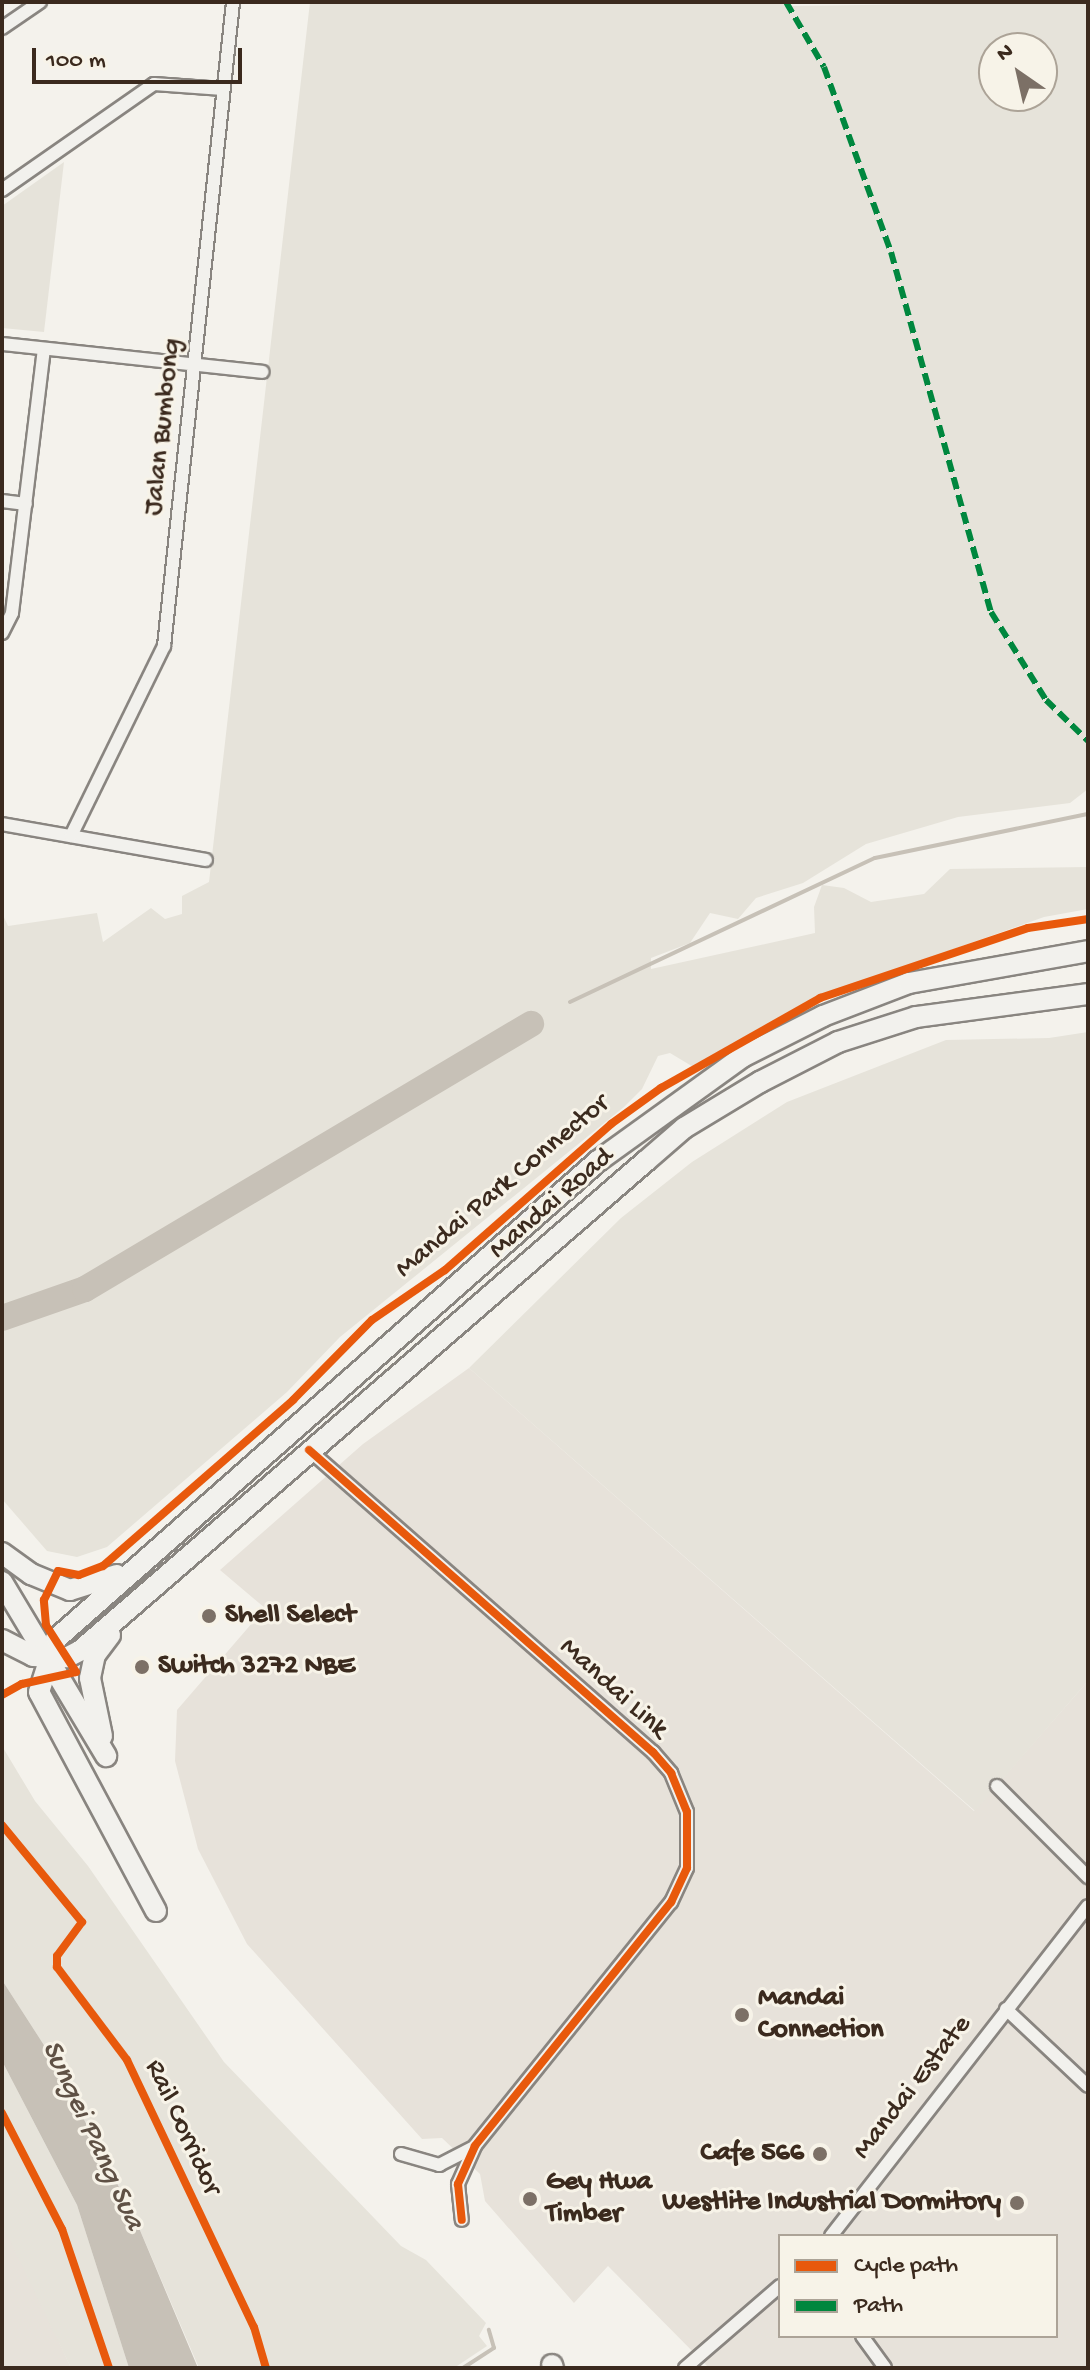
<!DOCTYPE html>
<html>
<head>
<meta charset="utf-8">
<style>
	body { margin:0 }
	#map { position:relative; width:1090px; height:2370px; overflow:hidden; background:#f4f2ec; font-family:"Gochi Hand",sans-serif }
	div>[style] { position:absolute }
	.built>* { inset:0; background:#e7e2da }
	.green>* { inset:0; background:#e6e3da }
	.water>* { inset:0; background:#c7c1b7 }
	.stream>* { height:4px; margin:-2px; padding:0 2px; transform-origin:2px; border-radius:2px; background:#c7c1b7 }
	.river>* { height:26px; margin:-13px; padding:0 13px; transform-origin:13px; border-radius:13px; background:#c7c1b7 }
	.roads { filter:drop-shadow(2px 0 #898580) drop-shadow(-2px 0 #898580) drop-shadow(0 2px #898580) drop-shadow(0 -2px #898580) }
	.street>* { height:12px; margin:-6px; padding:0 6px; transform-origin:6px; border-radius:6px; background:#f2f1ed }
	.primary>* { height:20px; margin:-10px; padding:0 10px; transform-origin:10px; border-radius:10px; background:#f2f1ed }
	.quiet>* { height:6px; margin-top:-3px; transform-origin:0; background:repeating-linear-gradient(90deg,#00873e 0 12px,transparent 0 18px) }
	.cycleway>* { height:8px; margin:-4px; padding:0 4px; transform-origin:4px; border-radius:4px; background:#e8590c }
	.dots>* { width:22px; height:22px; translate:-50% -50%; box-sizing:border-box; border:4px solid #f7f3e8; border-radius:50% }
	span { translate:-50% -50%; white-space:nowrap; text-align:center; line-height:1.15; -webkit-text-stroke:6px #f7f3e8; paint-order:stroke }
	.street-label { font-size:28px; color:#3b2a1e }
	.poi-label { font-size:28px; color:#3b2a1e; font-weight:700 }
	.left { translate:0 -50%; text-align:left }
	.right { translate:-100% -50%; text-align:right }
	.water-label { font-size:30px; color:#5f5145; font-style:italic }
	.frame { position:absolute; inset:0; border:4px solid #3b2a1e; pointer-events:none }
	.legend { position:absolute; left:778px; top:2234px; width:280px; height:104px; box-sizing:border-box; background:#f7f3e8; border:2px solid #aca397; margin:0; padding:10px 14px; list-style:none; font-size:24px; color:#3b2a1e }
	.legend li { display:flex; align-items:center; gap:16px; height:40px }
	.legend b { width:40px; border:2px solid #aca397 }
	.north { position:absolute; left:978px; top:32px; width:80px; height:80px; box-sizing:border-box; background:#f7f3e8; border:2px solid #aca397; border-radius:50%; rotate:326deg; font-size:22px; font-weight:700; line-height:32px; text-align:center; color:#3b2a1e }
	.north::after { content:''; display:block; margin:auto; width:28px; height:36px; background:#7c7066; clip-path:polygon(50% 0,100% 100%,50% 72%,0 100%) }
	.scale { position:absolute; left:32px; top:48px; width:210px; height:36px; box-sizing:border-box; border:4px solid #3b2a1e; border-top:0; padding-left:10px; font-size:24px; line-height:28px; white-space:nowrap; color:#3b2a1e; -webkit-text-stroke:6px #f7f3e8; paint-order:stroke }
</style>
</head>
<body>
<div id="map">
	<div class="built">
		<div style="clip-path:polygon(evenodd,469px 1368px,974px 1811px,1088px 1681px,1088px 2368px,709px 2368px,608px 2266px,574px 2303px,485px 2201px,480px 2174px,442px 2138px,422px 2139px,247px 1944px,198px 1849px,175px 1761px,177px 1710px,265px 1608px,220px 1570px,363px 1444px,469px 1368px,780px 2236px,1056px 2236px,1056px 2336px,780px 2336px,780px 2236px)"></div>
		<div style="clip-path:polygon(2px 2224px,18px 2251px,71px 2368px,2px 2368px)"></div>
	</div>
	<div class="green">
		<div style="clip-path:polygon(evenodd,310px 2px,780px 2px,785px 6px,1088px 2px,1088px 789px,1070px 803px,958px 817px,866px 844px,803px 883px,756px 898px,738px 919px,710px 913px,690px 943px,651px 958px,651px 969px,815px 933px,814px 907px,822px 885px,844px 888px,871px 902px,924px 894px,950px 869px,1088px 867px,1088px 909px,1044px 917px,874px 977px,761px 1027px,695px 1068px,670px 1053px,658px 1056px,642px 1089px,624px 1107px,340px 1337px,287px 1392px,107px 1547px,77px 1557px,47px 1551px,2px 1499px,2px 913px,8px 926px,97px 913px,103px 942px,151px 908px,165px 919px,182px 914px,182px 896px,209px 882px,310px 2px,994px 48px,1042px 48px,1042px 96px,994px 96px,994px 48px)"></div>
		<div style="clip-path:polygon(64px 162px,44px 332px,2px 328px,2px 206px)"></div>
		<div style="clip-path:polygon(1088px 1032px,1088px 1681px,975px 1811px,469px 1368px,621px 1218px,692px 1162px,787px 1102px,946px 1040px,1049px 1038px)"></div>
		<div style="clip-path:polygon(2px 1746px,35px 1801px,88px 1866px,224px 2062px,401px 2246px,426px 2260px,486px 2323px,479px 2336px,487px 2346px,454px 2368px,199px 2368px,134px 2216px,51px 2056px,2px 1980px)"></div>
		<div style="clip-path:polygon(2px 2061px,77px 2205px,129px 2368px,71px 2368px,2px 2224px)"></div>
	</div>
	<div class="water">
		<div style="clip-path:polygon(2px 1980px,51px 2056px,134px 2216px,198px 2368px,129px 2368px,77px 2205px,2px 2061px)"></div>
	</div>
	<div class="stream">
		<div style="left:570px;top:1002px;width:337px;rotate:-25.3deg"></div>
		<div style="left:875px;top:858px;width:217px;rotate:-11.7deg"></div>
		<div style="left:463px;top:2368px;width:37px;rotate:-33deg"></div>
		<div style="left:494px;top:2348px;width:19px;rotate:-106deg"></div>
	</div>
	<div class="river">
		<div style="left:2px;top:1318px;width:88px;rotate:-19.3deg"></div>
		<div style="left:85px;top:1289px;width:519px;rotate:-30.72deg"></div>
	</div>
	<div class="roads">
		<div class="street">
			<div style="left:2px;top:28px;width:46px;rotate:-34.4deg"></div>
			<div style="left:2px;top:190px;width:185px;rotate:-34.9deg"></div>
			<div style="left:154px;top:84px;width:69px;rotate:4.1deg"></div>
			<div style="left:2px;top:344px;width:262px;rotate:6.1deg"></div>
			<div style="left:2px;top:501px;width:24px;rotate:7deg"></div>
			<div style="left:2px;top:633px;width:22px;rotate:-63deg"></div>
			<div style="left:12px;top:613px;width:266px;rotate:-83.1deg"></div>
			<div style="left:2px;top:824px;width:207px;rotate:10deg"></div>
			<div style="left:71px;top:836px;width:212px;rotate:-63.9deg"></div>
			<div style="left:164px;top:646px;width:648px;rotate:-83.88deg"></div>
			<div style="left:309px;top:1450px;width:458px;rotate:41.3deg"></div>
			<div style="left:653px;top:1752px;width:28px;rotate:49deg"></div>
			<div style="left:671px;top:1773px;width:42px;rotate:67.7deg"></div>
			<div style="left:687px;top:1812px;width:56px;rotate:90deg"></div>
			<div style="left:687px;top:1868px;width:38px;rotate:115deg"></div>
			<div style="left:671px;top:1902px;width:313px;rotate:128.8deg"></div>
			<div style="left:475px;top:2146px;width:42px;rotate:114.1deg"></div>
			<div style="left:458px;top:2184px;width:36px;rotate:84deg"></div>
			<div style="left:997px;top:1786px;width:129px;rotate:45deg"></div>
			<div style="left:1006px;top:2009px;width:112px;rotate:43.2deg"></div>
			<div style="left:401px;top:2154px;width:40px;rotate:16deg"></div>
			<div style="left:439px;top:2165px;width:37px;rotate:-27deg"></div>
			<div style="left:831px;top:2236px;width:418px;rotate:-52.1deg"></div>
			<div style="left:862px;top:2336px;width:39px;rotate:54deg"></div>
			<div style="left:685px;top:2368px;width:125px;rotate:-40.8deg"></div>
		</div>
		<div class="primary">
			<div style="left:2px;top:1553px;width:36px;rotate:36deg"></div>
			<div style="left:31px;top:1574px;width:42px;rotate:22.3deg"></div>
			<div style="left:70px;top:1590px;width:49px;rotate:-17.7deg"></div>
			<div style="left:2px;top:1582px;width:203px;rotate:59.1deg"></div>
			<div style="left:2px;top:1640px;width:35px;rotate:27deg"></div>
			<div style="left:33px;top:1656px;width:35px;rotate:2deg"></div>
			<div style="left:68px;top:1657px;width:15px;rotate:-28deg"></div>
			<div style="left:81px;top:1650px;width:747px;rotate:-40.88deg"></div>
			<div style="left:646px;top:1161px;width:50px;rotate:-41deg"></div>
			<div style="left:684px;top:1128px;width:89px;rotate:-31.2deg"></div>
			<div style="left:760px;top:1082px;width:88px;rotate:-27.1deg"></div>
			<div style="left:838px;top:1042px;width:82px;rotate:-17.8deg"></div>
			<div style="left:916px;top:1017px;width:174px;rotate:-7.6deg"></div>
			<div style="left:102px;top:1736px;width:59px;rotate:-101.7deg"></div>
			<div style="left:90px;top:1678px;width:24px;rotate:-78deg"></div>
			<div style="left:95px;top:1655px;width:25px;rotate:-53deg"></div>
			<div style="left:156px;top:1911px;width:248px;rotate:-118.1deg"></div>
			<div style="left:39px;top:1692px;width:56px;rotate:-72.2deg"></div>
			<div style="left:56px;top:1639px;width:723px;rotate:-41.41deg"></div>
			<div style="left:598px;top:1161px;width:178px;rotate:-35.8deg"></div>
			<div style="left:742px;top:1057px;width:91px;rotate:-26.8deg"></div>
			<div style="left:823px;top:1016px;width:92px;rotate:-21deg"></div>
			<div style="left:909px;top:983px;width:182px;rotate:-10.1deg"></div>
			<div style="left:552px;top:2365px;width:3px;rotate:72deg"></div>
		</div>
	</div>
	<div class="quiet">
		<div style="left:786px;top:2px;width:75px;rotate:59.7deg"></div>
		<div style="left:824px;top:67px;width:197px;rotate:70.1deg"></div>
		<div style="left:891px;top:252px;width:374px;rotate:74.5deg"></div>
		<div style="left:991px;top:612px;width:104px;rotate:58deg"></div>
		<div style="left:1046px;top:700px;width:59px;rotate:44.3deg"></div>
	</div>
	<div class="cycleway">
		<div style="left:309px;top:1450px;width:458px;rotate:41.3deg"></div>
		<div style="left:653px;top:1752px;width:28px;rotate:49deg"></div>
		<div style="left:671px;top:1773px;width:42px;rotate:67.7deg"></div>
		<div style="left:687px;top:1812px;width:56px;rotate:90deg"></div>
		<div style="left:687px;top:1868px;width:38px;rotate:115deg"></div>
		<div style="left:671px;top:1902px;width:313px;rotate:128.8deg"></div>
		<div style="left:475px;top:2146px;width:42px;rotate:114.1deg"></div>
		<div style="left:458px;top:2184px;width:36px;rotate:84deg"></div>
		<div style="left:2px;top:1695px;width:23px;rotate:-29deg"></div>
		<div style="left:22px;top:1684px;width:55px;rotate:-12.5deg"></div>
		<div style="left:76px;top:1672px;width:56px;rotate:-122.6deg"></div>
		<div style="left:46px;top:1625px;width:25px;rotate:-95deg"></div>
		<div style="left:44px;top:1600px;width:32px;rotate:-64deg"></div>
		<div style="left:58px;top:1571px;width:21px;rotate:11deg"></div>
		<div style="left:79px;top:1575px;width:26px;rotate:-21deg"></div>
		<div style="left:103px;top:1566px;width:252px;rotate:-41.1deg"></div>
		<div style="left:293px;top:1400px;width:112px;rotate:-45.4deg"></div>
		<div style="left:372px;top:1320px;width:88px;rotate:-34.4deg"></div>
		<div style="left:445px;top:1270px;width:221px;rotate:-41.3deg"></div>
		<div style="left:611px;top:1124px;width:62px;rotate:-35.8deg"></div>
		<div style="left:661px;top:1088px;width:183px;rotate:-29.5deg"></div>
		<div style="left:820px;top:998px;width:219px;rotate:-18.6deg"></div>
		<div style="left:1028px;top:928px;width:61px;rotate:-8.5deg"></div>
		<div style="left:2px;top:1825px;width:126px;rotate:50.5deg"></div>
		<div style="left:82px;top:1922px;width:42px;rotate:126.3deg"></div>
		<div style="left:57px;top:1956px;width:11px;rotate:90deg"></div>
		<div style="left:57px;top:1967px;width:116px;rotate:53deg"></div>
		<div style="left:127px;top:2060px;width:296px;rotate:64.6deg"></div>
		<div style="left:254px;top:2327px;width:43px;rotate:73.7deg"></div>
		<div style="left:2px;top:2113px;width:131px;rotate:62.7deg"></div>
		<div style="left:62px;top:2229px;width:147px;rotate:71.3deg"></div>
	</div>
	<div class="dots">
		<div style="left:209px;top:1616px;background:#7c7066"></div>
		<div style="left:142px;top:1667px;background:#7c7066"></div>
		<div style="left:742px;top:2015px;background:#7c7066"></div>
		<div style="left:820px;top:2154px;background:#7c7066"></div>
		<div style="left:530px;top:2199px;background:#7c7066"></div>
		<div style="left:1017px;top:2203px;background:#7c7066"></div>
	</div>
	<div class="street-label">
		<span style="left:164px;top:427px;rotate:-84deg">Jalan Bumbong</span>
		<span style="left:503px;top:1187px;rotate:-40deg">Mandai Park Connector</span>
		<span style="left:552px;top:1204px;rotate:-41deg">Mandai Road</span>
		<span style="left:613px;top:1689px;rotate:42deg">Mandai Link</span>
		<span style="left:913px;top:2088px;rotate:-52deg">Mandai Estate</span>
		<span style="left:182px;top:2128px;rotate:65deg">Rail Corridor</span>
	</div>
	<div class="poi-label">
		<span class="left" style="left:225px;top:1616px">Shell Select</span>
		<span class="left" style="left:158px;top:1667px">Switch 3272 NBE</span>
		<span class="left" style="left:758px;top:2015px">Mandai<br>Connection</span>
		<span class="right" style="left:804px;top:2154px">Cafe 566</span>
		<span class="left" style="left:546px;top:2199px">Gey Hwa<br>Timber</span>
		<span class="right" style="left:1001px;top:2203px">Westlite Industrial Dormitory</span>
	</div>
	<div class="water-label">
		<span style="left:91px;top:2136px;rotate:65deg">Sungei Pang Sua</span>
	</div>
	<div class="frame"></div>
	<ul class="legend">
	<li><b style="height:10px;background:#e8590c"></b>Cycle path</li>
	<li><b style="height:10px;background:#00873e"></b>Path</li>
	</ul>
	<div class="north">N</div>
	<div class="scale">100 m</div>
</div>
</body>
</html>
